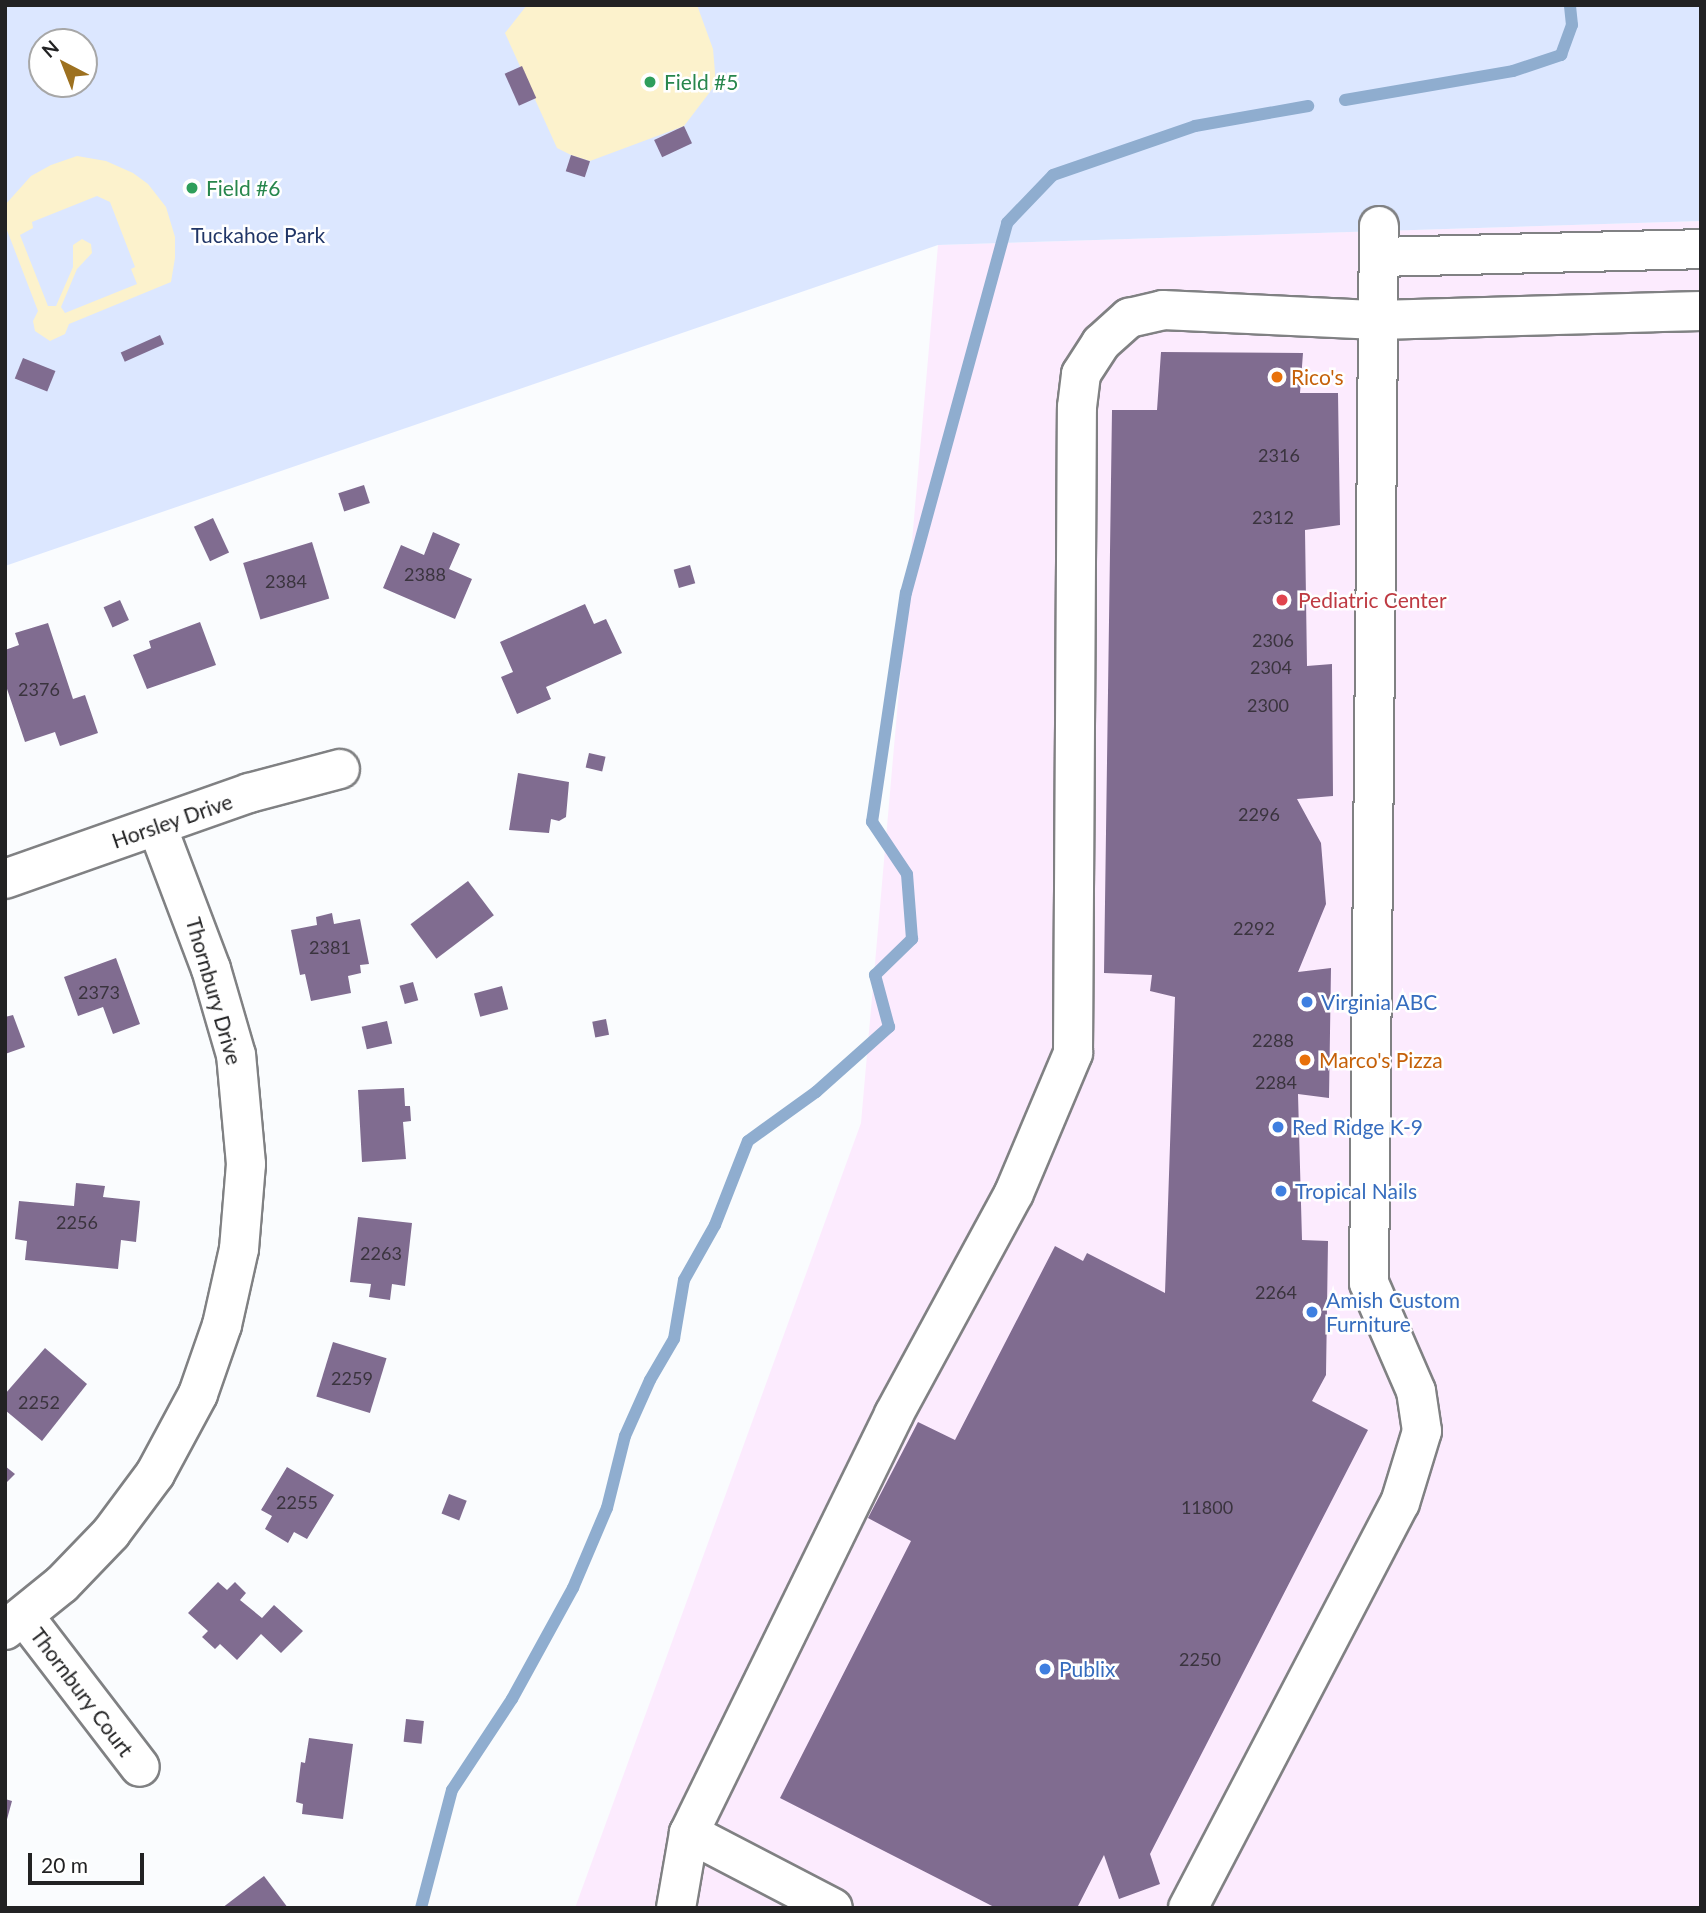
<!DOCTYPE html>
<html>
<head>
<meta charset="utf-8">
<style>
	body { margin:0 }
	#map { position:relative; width:1706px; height:1913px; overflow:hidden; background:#fafcfe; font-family:Lato,sans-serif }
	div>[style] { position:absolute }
	.commercial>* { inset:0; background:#fcebfe }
	.green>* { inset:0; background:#dce7ff }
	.sand>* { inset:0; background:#fcf2cc }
	.stream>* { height:12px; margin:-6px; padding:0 6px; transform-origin:6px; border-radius:6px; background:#8fadcf }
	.building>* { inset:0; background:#806c90; transform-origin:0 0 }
	.roads { filter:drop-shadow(2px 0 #808183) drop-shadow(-2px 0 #808183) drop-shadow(0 2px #808183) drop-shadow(0 -2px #808183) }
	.minor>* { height:38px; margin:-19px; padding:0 19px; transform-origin:19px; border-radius:19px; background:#fff }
	.dots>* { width:19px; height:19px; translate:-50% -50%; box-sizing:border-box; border:4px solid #fff; border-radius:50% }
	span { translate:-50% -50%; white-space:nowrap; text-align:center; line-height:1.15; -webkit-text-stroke:5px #fff; paint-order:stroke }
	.number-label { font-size:18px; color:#3a343e }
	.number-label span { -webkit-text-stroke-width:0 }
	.leisure-label { font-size:21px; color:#27864d }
	.left { translate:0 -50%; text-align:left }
	.park-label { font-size:21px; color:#213667 }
	.food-label { font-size:21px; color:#c56008 }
	.health-label { font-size:21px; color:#be3a42 }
	.street-label { font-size:21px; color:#222223 }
	.shop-label { font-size:21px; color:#366cbe }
	.frame { position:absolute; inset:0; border:7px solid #222223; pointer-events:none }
	.north { position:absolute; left:28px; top:28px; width:70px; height:70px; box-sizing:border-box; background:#fff; border:2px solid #a7a7a7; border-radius:50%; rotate:318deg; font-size:19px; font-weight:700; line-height:28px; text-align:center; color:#222223 }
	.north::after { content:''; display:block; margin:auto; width:24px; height:32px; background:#9d7120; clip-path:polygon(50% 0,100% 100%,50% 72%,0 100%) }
	.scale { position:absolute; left:28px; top:1853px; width:116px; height:32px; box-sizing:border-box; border:4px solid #222223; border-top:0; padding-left:9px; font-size:21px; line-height:24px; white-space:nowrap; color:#222223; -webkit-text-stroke:5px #fff; paint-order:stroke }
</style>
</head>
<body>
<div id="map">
	<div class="commercial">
		<div style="clip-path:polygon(1701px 221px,1701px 1908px,575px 1908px,861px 1123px,938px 245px)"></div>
	</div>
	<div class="green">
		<div style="clip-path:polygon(evenodd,5px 5px,1701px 5px,1701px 221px,938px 245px,5px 566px,5px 5px,42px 42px,84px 42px,84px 84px,42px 84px,42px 42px)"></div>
	</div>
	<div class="sand">
		<div style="clip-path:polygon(527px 5px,697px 5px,713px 49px,716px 84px,684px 126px,590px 161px,571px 155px,557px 148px,505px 33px)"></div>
		<div style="clip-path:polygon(evenodd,77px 156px,106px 161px,133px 173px,148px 184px,166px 207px,175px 237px,175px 258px,171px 282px,69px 324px,65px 334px,50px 341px,35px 331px,33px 321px,38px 311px,5px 225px,5px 205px,31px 176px,51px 165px,77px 156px,97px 196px,110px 202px,135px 267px,131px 269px,137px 284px,65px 313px,61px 307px,77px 269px,92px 253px,91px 244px,82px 239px,73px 245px,73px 267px,56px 306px,48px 306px,20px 235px,33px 228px,32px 222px,97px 196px)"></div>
	</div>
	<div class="stream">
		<div style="left:1345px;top:100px;width:170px;rotate:-9.8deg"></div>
		<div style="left:1513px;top:71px;width:51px;rotate:-18.4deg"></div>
		<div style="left:1561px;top:55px;width:32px;rotate:-70deg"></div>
		<div style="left:1572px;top:25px;width:20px;rotate:-96deg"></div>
		<div style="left:421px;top:1908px;width:122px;rotate:-75.3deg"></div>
		<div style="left:452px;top:1790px;width:109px;rotate:-56.6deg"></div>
		<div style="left:512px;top:1699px;width:127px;rotate:-61.2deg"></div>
		<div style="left:573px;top:1588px;width:87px;rotate:-67deg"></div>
		<div style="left:607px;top:1508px;width:74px;rotate:-76deg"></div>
		<div style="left:625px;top:1436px;width:61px;rotate:-65.9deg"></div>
		<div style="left:650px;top:1380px;width:48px;rotate:-59.7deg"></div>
		<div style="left:674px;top:1339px;width:60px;rotate:-80.4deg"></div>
		<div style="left:684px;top:1280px;width:63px;rotate:-60.6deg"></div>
		<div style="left:715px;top:1225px;width:90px;rotate:-68.6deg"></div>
		<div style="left:748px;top:1141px;width:84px;rotate:-35.8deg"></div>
		<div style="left:816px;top:1092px;width:98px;rotate:-41.7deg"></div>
		<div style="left:889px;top:1027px;width:54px;rotate:-105.1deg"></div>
		<div style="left:875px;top:975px;width:52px;rotate:-44.2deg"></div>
		<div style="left:912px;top:939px;width:65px;rotate:-94.4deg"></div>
		<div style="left:907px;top:874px;width:63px;rotate:-123.9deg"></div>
		<div style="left:872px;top:822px;width:232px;rotate:-81.6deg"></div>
		<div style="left:906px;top:593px;width:384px;rotate:-74.7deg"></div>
		<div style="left:1007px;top:223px;width:66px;rotate:-46.2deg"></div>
		<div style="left:1053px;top:175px;width:150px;rotate:-19deg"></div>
		<div style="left:1195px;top:126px;width:115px;rotate:-10deg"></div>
	</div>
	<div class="building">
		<div style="left:522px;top:66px;width:35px;height:19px;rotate:66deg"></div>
		<div style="left:684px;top:126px;width:19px;height:33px;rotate:65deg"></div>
		<div style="left:571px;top:155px;width:20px;height:17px;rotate:18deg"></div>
		<div style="left:160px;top:335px;width:10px;height:43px;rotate:66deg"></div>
		<div style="clip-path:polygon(1161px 352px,1303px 353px,1300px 393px,1338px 393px,1340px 525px,1305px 530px,1307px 666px,1332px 664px,1333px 796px,1297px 799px,1321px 843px,1326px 904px,1298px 972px,1331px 968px,1329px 1098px,1298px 1094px,1302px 1240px,1328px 1241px,1326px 1375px,1312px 1401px,1368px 1430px,1150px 1854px,1160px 1884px,1119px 1899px,1104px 1855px,1077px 1908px,996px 1908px,780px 1798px,911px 1541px,868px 1518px,918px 1422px,955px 1440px,1055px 1246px,1083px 1261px,1087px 1253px,1165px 1293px,1175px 997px,1150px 991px,1152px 975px,1104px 973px,1112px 410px,1157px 410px)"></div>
		<div style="left:23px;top:358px;width:35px;height:22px;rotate:22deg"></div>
		<div style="left:364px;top:485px;width:19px;height:27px;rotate:72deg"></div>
		<div style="left:213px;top:518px;width:38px;height:21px;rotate:65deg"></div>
		<div style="clip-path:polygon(433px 532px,460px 544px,449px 569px,472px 579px,455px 619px,383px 588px,401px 545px,424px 555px)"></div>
		<div style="left:312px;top:542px;width:59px;height:72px;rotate:73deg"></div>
		<div style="left:690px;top:565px;width:19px;height:17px;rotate:74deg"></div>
		<div style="left:120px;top:600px;width:22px;height:18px;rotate:66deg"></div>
		<div style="clip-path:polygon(585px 604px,594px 624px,606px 619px,622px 653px,546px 687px,551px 699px,517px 714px,501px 677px,513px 672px,500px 642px)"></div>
		<div style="clip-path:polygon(200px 622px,216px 665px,147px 689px,133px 655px,151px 648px,149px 641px)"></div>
		<div style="clip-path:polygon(48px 623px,73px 699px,85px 695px,98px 733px,60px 746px,55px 732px,25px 742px,5px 683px,5px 650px,19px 645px,15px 633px)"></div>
		<div style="left:589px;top:753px;width:17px;height:15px;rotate:13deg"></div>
		<div style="clip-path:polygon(518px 773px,569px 782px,566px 817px,559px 821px,551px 819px,549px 833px,509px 830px)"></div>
		<div style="left:468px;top:881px;width:43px;height:72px;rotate:53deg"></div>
		<div style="clip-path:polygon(332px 913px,334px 924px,360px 919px,369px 964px,360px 965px,361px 973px,348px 976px,351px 993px,311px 1001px,305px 974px,300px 975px,291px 930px,317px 925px,316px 917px)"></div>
		<div style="clip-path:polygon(116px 958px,140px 1024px,113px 1034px,103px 1007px,78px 1016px,64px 977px)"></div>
		<div style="left:413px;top:982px;width:19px;height:14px;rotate:74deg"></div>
		<div style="left:502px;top:986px;width:24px;height:29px;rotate:75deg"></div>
		<div style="clip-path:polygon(13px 1015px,25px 1047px,5px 1054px,5px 1017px)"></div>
		<div style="left:606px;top:1019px;width:16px;height:14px;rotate:79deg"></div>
		<div style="left:387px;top:1021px;width:23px;height:26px;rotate:77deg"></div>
		<div style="clip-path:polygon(404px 1088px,405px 1106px,410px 1106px,411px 1121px,403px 1122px,406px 1159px,362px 1162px,358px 1090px)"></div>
		<div style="clip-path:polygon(76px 1183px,105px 1186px,103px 1197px,140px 1201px,136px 1242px,121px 1240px,118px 1269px,25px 1260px,27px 1241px,15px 1239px,19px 1201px,74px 1206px)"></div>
		<div style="clip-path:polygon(358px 1217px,412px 1223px,405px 1286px,392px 1284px,390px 1300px,369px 1297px,371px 1284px,350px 1282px)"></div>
		<div style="left:333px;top:1342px;width:56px;height:57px;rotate:17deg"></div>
		<div style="clip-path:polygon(45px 1348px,87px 1384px,42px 1441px,5px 1410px,5px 1394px)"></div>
		<div style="clip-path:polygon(5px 1466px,15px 1474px,5px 1484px)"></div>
		<div style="clip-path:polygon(287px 1467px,334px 1495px,307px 1539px,294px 1532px,288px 1543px,265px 1529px,272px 1516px,261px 1510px)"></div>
		<div style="left:449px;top:1494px;width:19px;height:21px;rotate:21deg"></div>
		<div style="clip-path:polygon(218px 1582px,227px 1590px,235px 1582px,246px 1593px,240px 1600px,262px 1618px,274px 1605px,303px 1631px,281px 1653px,261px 1634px,237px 1660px,220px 1644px,215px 1649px,202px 1637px,208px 1631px,188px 1613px)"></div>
		<div style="left:406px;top:1719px;width:18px;height:23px;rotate:6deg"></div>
		<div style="clip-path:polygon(309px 1738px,353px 1744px,343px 1819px,302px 1814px,303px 1804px,296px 1802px,301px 1762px,305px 1763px)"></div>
		<div style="clip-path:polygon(5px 1799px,12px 1801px,6px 1823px,5px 1823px)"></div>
		<div style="clip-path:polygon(264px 1876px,288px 1908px,222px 1908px)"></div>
	</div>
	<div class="roads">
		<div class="minor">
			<div style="left:1379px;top:257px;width:322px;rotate:-1.4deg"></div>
			<div style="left:5px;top:879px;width:259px;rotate:-19.4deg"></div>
			<div style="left:249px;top:793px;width:94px;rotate:-14.8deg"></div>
			<div style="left:24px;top:1616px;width:190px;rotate:52.5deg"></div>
			<div style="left:5px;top:1630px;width:73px;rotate:-38.9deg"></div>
			<div style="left:62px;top:1584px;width:71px;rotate:-46.1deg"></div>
			<div style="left:111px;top:1533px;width:74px;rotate:-53.3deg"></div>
			<div style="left:155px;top:1474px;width:91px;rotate:-61.7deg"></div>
			<div style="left:198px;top:1394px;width:73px;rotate:-70.8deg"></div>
			<div style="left:222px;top:1325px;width:78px;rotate:-77.4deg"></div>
			<div style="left:239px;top:1249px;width:85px;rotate:-85.3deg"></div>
			<div style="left:246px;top:1164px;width:109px;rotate:-95.2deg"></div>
			<div style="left:236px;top:1055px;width:90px;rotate:-106.2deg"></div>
			<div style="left:211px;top:969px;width:153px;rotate:-110.7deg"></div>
			<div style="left:689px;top:1833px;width:466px;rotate:-63.9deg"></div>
			<div style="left:894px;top:1414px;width:251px;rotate:-61.5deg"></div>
			<div style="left:1014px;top:1193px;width:152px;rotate:-67.1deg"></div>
			<div style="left:1073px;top:1053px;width:646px;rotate:-89.65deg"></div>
			<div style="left:1077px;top:407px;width:33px;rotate:-83deg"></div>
			<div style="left:1081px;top:374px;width:37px;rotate:-57deg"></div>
			<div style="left:1101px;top:343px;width:38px;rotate:-42deg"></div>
			<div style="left:1129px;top:318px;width:35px;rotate:-13deg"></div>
			<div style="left:1163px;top:310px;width:215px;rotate:2.7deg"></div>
			<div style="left:1378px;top:320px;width:323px;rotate:-1.6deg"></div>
			<div style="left:676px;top:1908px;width:76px;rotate:-80.2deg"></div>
			<div style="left:689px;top:1833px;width:162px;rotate:27.5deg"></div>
			<div style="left:1188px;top:1908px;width:457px;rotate:-62.4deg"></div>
			<div style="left:1400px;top:1503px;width:75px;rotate:-73deg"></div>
			<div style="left:1422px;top:1431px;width:40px;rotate:-98.5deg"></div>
			<div style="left:1416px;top:1391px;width:118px;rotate:-113.5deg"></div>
			<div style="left:1369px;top:1283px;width:1057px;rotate:-89.46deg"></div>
		</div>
	</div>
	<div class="dots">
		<div style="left:650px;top:82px;background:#2e9e5b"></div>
		<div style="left:192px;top:188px;background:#2e9e5b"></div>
		<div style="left:1277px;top:377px;background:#e8710a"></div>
		<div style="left:1282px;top:600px;background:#e0444e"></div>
		<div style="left:1307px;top:1002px;background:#3f7fe0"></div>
		<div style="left:1305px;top:1060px;background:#e8710a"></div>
		<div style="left:1278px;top:1127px;background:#3f7fe0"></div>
		<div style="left:1281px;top:1191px;background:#3f7fe0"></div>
		<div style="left:1312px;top:1312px;background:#3f7fe0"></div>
		<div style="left:1045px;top:1669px;background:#3f7fe0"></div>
	</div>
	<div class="number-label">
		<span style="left:1279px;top:455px">2316</span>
		<span style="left:1273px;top:517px">2312</span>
		<span style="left:425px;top:574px">2388</span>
		<span style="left:286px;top:581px">2384</span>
		<span style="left:1273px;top:640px">2306</span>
		<span style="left:1271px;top:667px">2304</span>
		<span style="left:39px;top:689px">2376</span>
		<span style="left:1268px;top:705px">2300</span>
		<span style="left:1259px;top:814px">2296</span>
		<span style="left:1254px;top:928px">2292</span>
		<span style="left:330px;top:947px">2381</span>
		<span style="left:99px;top:992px">2373</span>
		<span style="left:1273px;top:1040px">2288</span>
		<span style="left:1276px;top:1082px">2284</span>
		<span style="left:77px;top:1222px">2256</span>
		<span style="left:381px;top:1253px">2263</span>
		<span style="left:1276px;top:1292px">2264</span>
		<span style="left:352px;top:1378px">2259</span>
		<span style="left:39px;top:1402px">2252</span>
		<span style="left:297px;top:1502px">2255</span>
		<span style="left:1207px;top:1507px">11800</span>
		<span style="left:1200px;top:1659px">2250</span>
	</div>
	<div class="leisure-label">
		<span class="left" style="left:664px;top:82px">Field #5</span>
		<span class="left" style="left:206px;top:188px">Field #6</span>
	</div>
	<div class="park-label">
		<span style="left:258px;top:235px">Tuckahoe Park</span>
	</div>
	<div class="food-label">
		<span class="left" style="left:1291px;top:377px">Rico's</span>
		<span class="left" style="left:1319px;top:1060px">Marco's Pizza</span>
	</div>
	<div class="health-label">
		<span class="left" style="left:1298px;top:600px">Pediatric Center</span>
	</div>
	<div class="street-label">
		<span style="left:172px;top:821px;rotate:-19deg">Horsley Drive</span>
		<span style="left:214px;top:991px;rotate:74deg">Thornbury Drive</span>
		<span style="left:82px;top:1692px;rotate:53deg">Thornbury Court</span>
	</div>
	<div class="shop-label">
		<span class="left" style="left:1321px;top:1002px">Virginia ABC</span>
		<span class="left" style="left:1292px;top:1127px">Red Ridge K-9</span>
		<span class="left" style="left:1295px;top:1191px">Tropical Nails</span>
		<span class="left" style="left:1326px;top:1312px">Amish Custom<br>Furniture</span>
		<span class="left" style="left:1059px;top:1669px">Publix</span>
	</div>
	<div class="frame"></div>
	<div class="north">N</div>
	<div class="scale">20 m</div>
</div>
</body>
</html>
